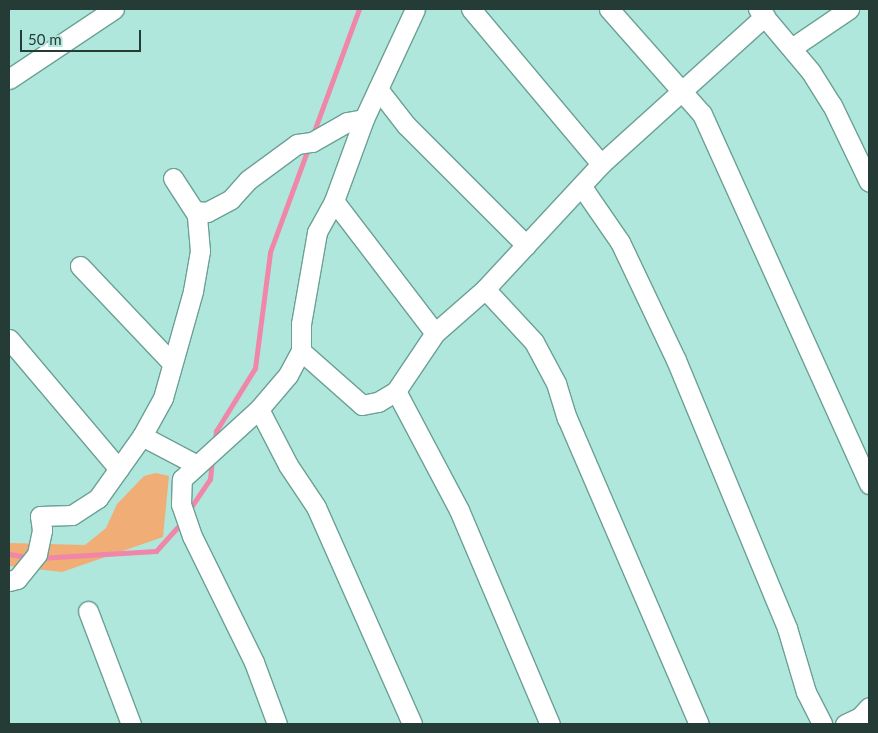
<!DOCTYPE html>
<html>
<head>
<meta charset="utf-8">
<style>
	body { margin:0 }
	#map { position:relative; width:878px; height:733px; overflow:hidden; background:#b0e7dc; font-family:Lato,sans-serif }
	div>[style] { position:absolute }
	.green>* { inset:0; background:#f0ad75 }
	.stream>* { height:5px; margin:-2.5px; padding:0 2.5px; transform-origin:2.5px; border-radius:2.5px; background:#f086a8 }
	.roads { filter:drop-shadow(1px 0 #6ba096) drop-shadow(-1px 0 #6ba096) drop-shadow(0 1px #6ba096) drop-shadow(0 -1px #6ba096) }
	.street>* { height:19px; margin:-9.5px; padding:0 9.5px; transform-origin:9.5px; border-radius:9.5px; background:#fff }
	span { translate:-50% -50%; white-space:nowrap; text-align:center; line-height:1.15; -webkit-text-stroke:5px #b0e7dc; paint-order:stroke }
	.frame { position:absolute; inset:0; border:10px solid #253b36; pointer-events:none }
	.scale { position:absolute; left:20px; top:30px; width:121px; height:22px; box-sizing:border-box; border:2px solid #253b36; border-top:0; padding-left:6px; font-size:15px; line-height:18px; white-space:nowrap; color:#253b36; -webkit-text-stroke:4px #b0e7dc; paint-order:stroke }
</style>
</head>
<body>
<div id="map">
	<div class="green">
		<div style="clip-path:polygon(156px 473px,169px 476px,163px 537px,62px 572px,9px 566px,9px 543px,85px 545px,106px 528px,117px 504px,144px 476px)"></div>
	</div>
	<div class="stream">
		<div style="left:313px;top:134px;width:133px;rotate:-69.8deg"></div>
		<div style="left:215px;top:442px;width:11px;rotate:-85deg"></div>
		<div style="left:216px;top:431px;width:74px;rotate:-58.2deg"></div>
		<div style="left:255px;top:368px;width:117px;rotate:-82.6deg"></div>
		<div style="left:270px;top:252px;width:113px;rotate:-69.8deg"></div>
		<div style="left:189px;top:510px;width:37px;rotate:-56deg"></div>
		<div style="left:210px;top:479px;width:19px;rotate:-84deg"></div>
		<div style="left:9px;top:554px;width:19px;rotate:9deg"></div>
		<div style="left:39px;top:558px;width:117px;rotate:-3.4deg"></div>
		<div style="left:156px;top:551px;width:39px;rotate:-48deg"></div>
	</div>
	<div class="roads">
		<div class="street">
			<div style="left:471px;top:9px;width:202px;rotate:50deg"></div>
			<div style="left:609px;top:9px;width:140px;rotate:48.5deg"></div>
			<div style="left:702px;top:114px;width:406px;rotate:65.7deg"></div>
			<div style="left:758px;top:9px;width:82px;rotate:49.9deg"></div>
			<div style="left:811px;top:72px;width:39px;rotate:58deg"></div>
			<div style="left:832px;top:105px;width:85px;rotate:64.3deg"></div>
			<div style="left:793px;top:47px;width:68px;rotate:-34.2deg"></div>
			<div style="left:9px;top:79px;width:126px;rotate:-33.7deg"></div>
			<div style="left:378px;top:89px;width:46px;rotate:52.1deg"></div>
			<div style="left:406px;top:125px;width:170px;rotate:45deg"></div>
			<div style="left:582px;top:187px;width:67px;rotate:55.4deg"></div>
			<div style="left:620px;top:242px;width:131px;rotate:64.6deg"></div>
			<div style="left:676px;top:360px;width:290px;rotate:67.5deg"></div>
			<div style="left:787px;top:628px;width:67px;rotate:73.5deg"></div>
			<div style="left:806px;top:692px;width:36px;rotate:63deg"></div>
			<div style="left:334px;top:201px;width:166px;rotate:52.6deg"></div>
			<div style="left:195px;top:211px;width:12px;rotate:5deg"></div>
			<div style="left:207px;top:212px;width:27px;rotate:-28deg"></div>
			<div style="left:231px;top:199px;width:25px;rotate:-48deg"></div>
			<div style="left:248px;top:180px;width:61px;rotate:-36.3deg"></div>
			<div style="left:297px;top:144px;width:15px;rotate:-8deg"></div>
			<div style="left:312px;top:142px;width:40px;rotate:-29.7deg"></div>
			<div style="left:347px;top:122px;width:17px;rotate:-10deg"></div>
			<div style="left:80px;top:266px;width:134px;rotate:46.5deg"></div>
			<div style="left:485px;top:289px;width:72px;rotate:47.2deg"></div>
			<div style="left:534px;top:342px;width:47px;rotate:61.8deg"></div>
			<div style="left:556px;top:383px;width:37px;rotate:73deg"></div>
			<div style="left:567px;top:418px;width:333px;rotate:66.7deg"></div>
			<div style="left:9px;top:339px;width:170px;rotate:49.8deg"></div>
			<div style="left:301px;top:351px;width:81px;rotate:41.5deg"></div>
			<div style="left:362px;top:405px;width:16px;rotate:-11deg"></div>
			<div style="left:378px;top:402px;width:21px;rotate:-31deg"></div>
			<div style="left:396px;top:391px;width:70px;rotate:-56.1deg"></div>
			<div style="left:435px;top:333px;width:67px;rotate:-41.3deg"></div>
			<div style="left:485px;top:289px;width:171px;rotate:-47.1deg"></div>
			<div style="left:601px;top:164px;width:221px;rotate:-42.1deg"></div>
			<div style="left:396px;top:391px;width:135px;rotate:62.1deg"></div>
			<div style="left:459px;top:510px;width:233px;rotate:67deg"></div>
			<div style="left:259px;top:409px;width:63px;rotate:62.6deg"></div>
			<div style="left:288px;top:465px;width:50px;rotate:56.3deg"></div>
			<div style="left:316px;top:507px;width:237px;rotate:66.1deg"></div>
			<div style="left:142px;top:436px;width:62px;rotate:27.8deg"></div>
			<div style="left:9px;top:581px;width:8px;rotate:-14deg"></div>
			<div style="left:17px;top:579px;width:32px;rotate:-51deg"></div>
			<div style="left:37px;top:554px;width:25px;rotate:-78deg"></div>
			<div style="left:42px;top:530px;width:14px;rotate:-98deg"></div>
			<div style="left:40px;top:516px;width:32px;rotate:-2deg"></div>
			<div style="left:72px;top:515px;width:31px;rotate:-33deg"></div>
			<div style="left:98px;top:498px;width:76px;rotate:-54.6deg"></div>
			<div style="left:142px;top:436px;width:43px;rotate:-61.1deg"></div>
			<div style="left:163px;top:398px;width:111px;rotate:-74.3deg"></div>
			<div style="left:193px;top:291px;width:41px;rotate:-80.1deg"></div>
			<div style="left:200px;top:251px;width:36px;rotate:-95deg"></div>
			<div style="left:197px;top:215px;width:44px;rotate:-123deg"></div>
			<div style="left:88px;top:611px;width:121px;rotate:69.2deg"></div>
			<div style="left:277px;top:724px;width:66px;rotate:-110.4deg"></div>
			<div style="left:254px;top:662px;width:140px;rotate:-116.2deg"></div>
			<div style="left:192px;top:536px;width:34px;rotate:-109deg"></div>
			<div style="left:181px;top:504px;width:25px;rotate:-88deg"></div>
			<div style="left:182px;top:479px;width:104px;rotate:-42.3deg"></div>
			<div style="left:259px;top:409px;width:45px;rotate:-49.5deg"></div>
			<div style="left:288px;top:375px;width:27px;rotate:-62deg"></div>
			<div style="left:301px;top:351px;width:27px;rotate:-90deg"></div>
			<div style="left:301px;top:324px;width:93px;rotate:-80.1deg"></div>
			<div style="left:317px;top:232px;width:35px;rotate:-61deg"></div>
			<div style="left:334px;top:201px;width:87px;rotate:-69.9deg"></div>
			<div style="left:364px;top:119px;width:121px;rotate:-65.1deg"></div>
			<div style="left:845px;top:724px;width:17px;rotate:-25deg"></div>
			<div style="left:860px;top:717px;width:13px;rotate:-48deg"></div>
		</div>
	</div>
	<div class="frame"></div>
	<div class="scale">50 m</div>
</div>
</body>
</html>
